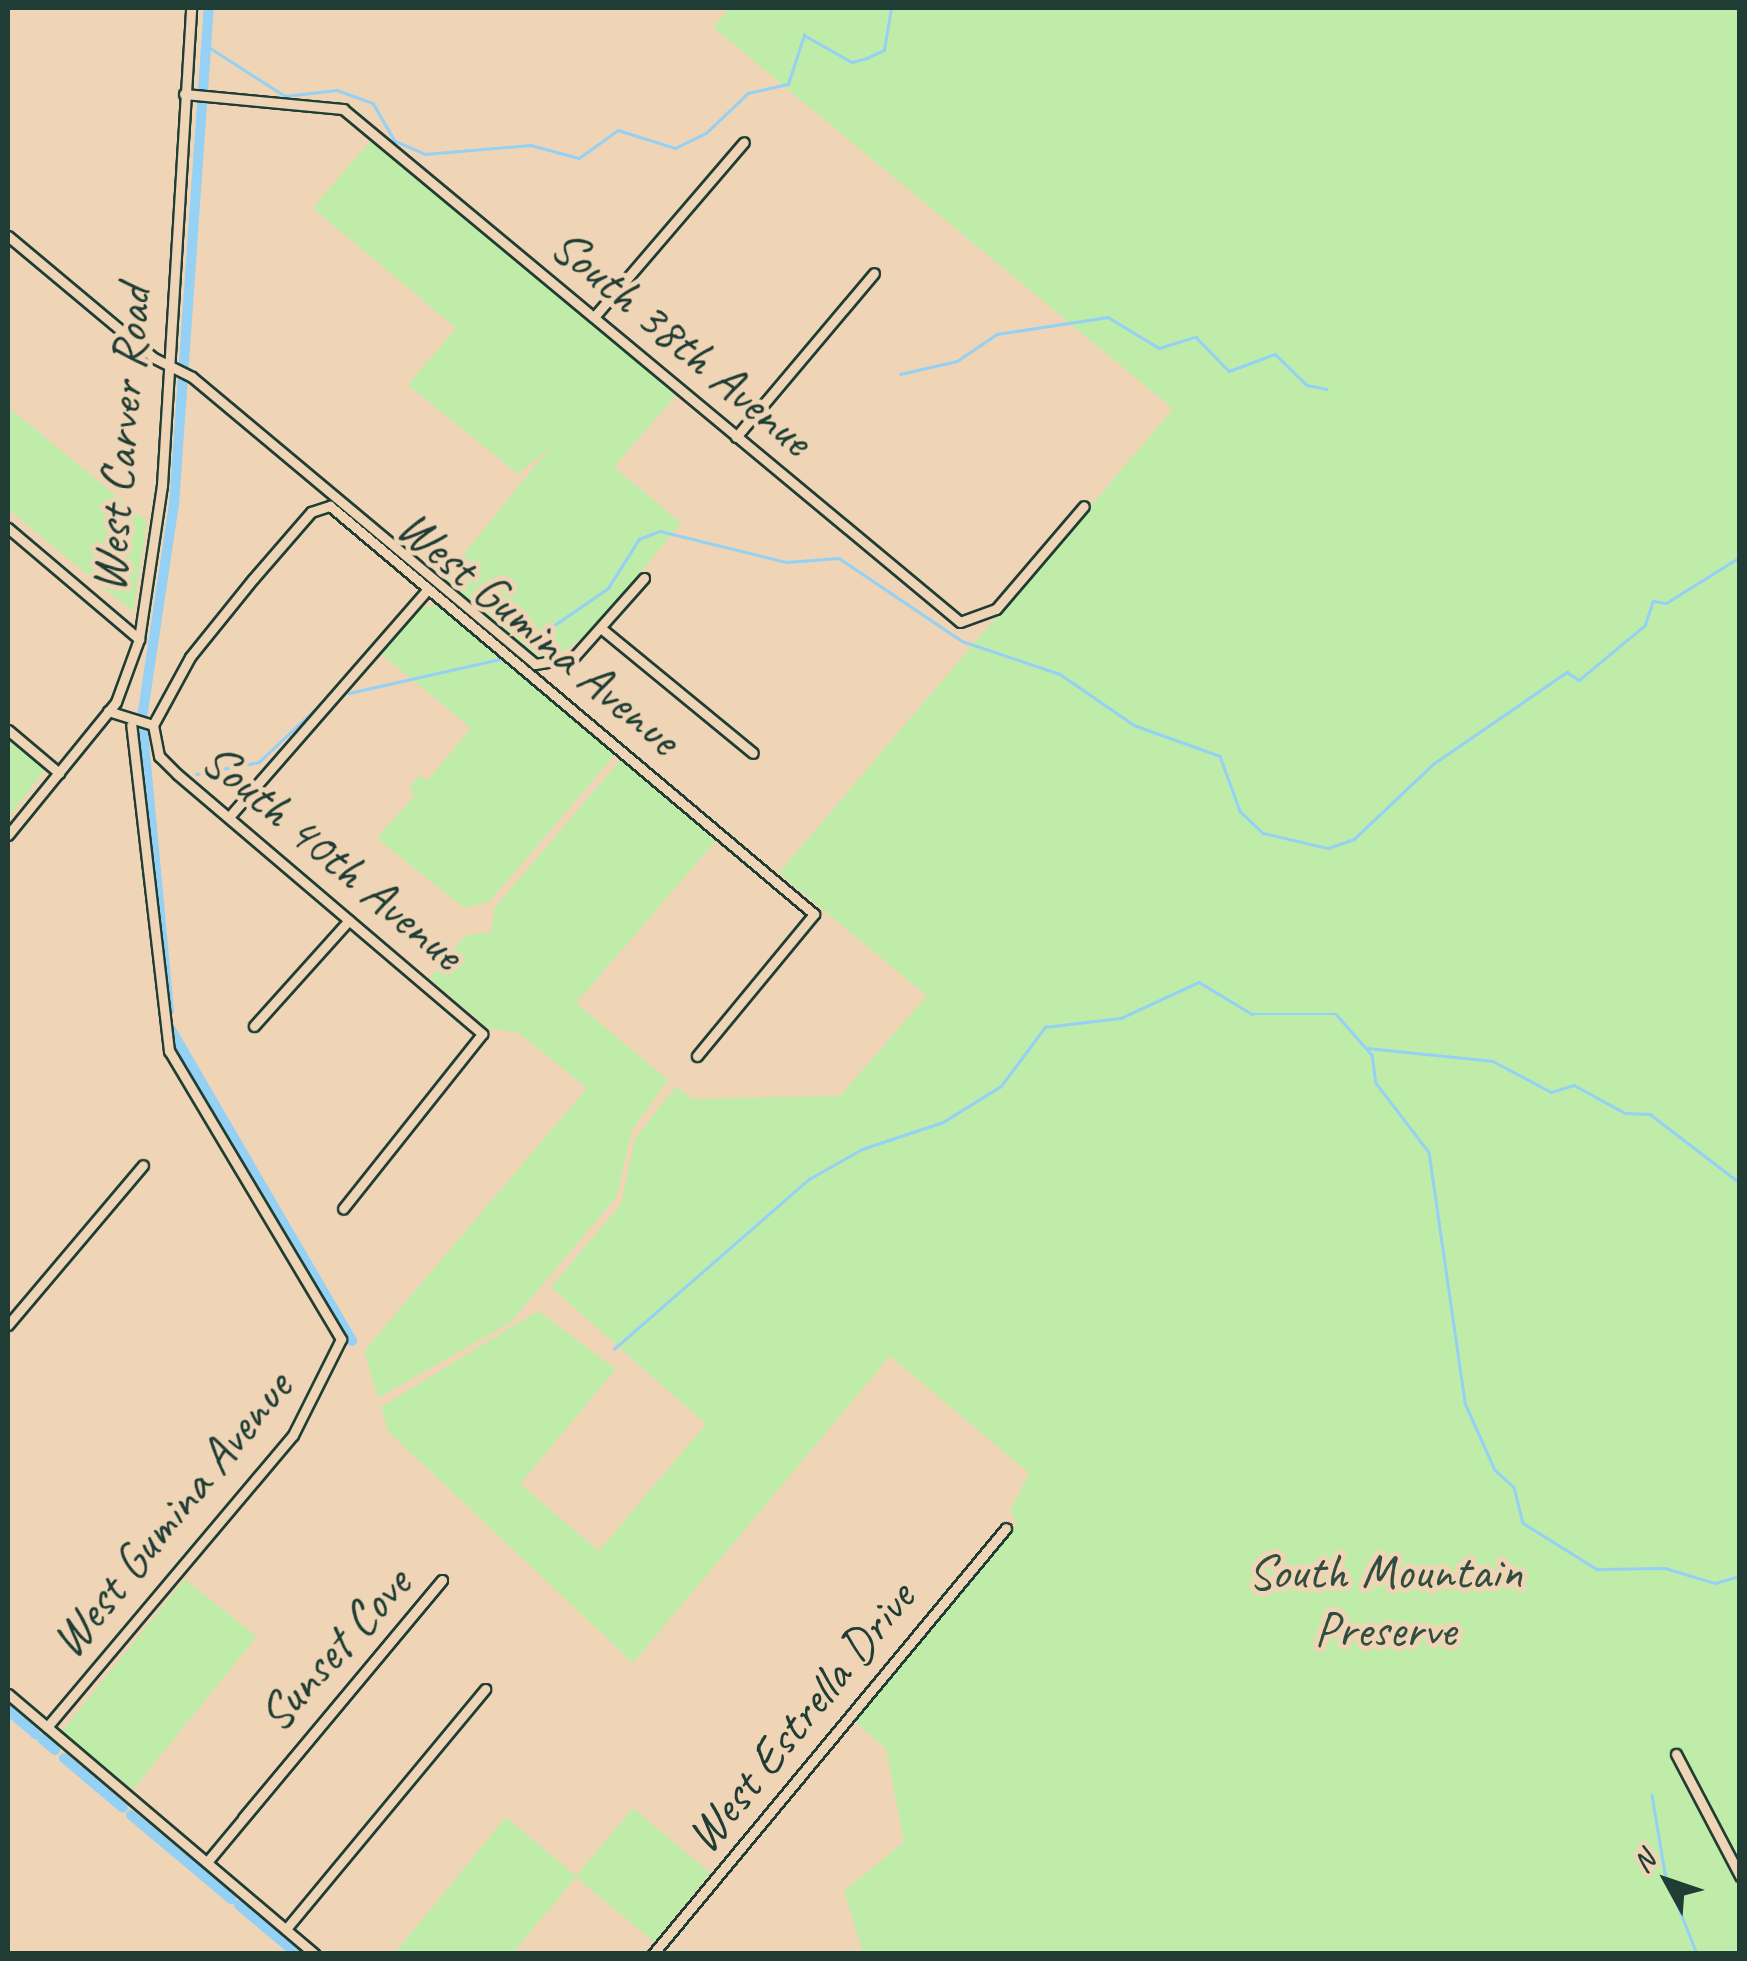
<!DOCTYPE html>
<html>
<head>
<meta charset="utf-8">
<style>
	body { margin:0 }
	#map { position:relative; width:1747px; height:1961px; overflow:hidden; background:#efd5b6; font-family:Caveat,sans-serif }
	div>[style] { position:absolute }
	.green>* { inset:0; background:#c0eca9; transform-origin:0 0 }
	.stream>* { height:2.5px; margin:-1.25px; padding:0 1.25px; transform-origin:1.25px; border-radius:1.25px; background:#94d1f4 }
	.canal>* { height:10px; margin:-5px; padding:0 5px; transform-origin:5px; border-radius:5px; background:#94d1f4 }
	.roads { filter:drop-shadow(2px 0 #1f3d34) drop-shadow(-2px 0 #1f3d34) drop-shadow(0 2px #1f3d34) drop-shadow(0 -2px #1f3d34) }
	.street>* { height:9px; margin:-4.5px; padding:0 4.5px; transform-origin:4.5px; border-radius:4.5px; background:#efd5b6 }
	span { translate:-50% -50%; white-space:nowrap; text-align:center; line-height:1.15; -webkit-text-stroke:10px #efd5b6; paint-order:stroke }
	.street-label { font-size:50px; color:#1f3d34 }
	.park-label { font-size:50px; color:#2f4e40 }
	.frame { position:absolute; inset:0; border:10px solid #1f3d34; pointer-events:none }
	.north { position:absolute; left:1617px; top:1831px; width:100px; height:100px; -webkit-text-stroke:8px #efd5b6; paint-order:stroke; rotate:310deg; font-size:28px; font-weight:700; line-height:40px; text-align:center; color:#1f3d34 }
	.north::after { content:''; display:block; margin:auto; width:35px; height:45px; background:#1f3d34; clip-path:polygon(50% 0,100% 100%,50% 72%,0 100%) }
</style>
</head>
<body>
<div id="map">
	<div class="green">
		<div style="clip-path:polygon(730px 8px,1739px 8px,1739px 1953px,863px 1953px,844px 1891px,904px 1842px,886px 1749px,850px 1717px,1017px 1523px,1010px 1511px,1029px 1473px,890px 1356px,633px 1663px,388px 1431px,381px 1407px,538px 1311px,616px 1369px,520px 1484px,599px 1551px,706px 1424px,551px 1287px,621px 1204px,635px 1139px,676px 1086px,692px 1099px,840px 1096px,927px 996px,779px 873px,1173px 409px,713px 27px)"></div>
		<div style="clip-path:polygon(370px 141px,678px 393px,614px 467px,681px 523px,598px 625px,555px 659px,536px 658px,443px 580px,550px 447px,518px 474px,408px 385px,456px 328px,313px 208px)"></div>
		<div style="clip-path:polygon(8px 407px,147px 521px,133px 612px,8px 509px)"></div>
		<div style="clip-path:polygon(439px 605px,618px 751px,489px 902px,464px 908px,377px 838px,415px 795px,409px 788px,419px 775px,427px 781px,471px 728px,379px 652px,416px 608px)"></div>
		<div style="clip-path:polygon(8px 733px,46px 768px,8px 818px)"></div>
		<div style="clip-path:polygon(623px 757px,720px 836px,576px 1003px,668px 1080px,632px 1130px,617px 1196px,511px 1322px,378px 1398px,364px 1351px,587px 1088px,519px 1033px,488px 1028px,429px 978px,466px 935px,491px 932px,495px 907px)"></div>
		<div style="left:185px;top:1579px;width:92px;height:196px;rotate:39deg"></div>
		<div style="clip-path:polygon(633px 1808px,710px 1873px,654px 1942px,576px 1877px,513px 1953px,395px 1953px,506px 1817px,576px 1876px)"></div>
	</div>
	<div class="stream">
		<div style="left:204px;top:44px;width:96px;rotate:32.7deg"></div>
		<div style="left:285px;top:96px;width:52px;rotate:-6.6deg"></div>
		<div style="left:337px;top:90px;width:38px;rotate:20deg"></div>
		<div style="left:373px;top:103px;width:44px;rotate:59.9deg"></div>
		<div style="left:395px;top:141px;width:33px;rotate:23deg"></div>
		<div style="left:425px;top:154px;width:106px;rotate:-4.9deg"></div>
		<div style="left:531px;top:145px;width:50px;rotate:15.2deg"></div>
		<div style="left:579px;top:158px;width:48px;rotate:-35.7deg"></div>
		<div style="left:618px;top:130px;width:60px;rotate:17.5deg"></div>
		<div style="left:675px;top:148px;width:34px;rotate:-26deg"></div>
		<div style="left:706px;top:133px;width:58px;rotate:-43.6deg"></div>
		<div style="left:748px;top:93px;width:41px;rotate:-12.7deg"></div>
		<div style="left:788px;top:84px;width:52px;rotate:-71.9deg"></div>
		<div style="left:804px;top:35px;width:55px;rotate:29.4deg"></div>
		<div style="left:852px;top:62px;width:16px;rotate:-15deg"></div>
		<div style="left:867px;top:58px;width:19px;rotate:-25deg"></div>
		<div style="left:884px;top:50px;width:43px;rotate:-80.5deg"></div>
		<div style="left:900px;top:374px;width:58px;rotate:-12.8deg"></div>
		<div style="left:957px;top:361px;width:48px;rotate:-34deg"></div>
		<div style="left:997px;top:334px;width:112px;rotate:-8.7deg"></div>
		<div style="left:1108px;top:317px;width:60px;rotate:31.3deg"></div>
		<div style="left:1159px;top:348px;width:39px;rotate:-17deg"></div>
		<div style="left:1196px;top:337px;width:47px;rotate:45.9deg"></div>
		<div style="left:1229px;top:371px;width:49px;rotate:-20.3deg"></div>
		<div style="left:1275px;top:354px;width:45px;rotate:44.1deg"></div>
		<div style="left:1307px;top:385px;width:20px;rotate:11deg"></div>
		<div style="left:511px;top:655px;width:118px;rotate:-34.6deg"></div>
		<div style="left:608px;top:588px;width:58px;rotate:-57.7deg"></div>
		<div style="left:639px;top:539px;width:22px;rotate:-21deg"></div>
		<div style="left:660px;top:531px;width:130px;rotate:13.8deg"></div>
		<div style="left:786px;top:562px;width:53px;rotate:-4.3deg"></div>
		<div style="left:839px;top:558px;width:148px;rotate:34deg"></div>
		<div style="left:962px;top:641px;width:103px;rotate:18.6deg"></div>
		<div style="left:1060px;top:674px;width:90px;rotate:34.6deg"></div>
		<div style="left:1134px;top:725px;width:91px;rotate:19.8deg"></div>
		<div style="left:1220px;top:756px;width:59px;rotate:70deg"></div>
		<div style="left:1240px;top:811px;width:32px;rotate:44deg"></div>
		<div style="left:1263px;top:833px;width:67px;rotate:13deg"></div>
		<div style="left:1328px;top:848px;width:28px;rotate:-19deg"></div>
		<div style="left:1354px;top:839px;width:109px;rotate:-43.5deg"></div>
		<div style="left:1433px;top:764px;width:163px;rotate:-34.5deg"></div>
		<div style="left:1567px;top:672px;width:14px;rotate:34deg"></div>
		<div style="left:1579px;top:680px;width:86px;rotate:-39.8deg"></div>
		<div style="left:1645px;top:625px;width:25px;rotate:-72deg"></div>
		<div style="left:1653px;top:601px;width:13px;rotate:9deg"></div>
		<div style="left:1666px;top:603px;width:87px;rotate:-31.9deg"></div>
		<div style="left:349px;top:693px;width:159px;rotate:-12.7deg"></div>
		<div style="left:196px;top:774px;width:64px;rotate:-10.8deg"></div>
		<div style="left:259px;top:762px;width:96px;rotate:-43.3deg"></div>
		<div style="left:1367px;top:1048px;width:127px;rotate:5.9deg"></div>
		<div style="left:1493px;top:1061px;width:66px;rotate:28.1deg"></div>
		<div style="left:1551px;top:1092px;width:24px;rotate:-17deg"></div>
		<div style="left:1574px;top:1085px;width:58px;rotate:28.8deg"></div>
		<div style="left:1625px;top:1113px;width:25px;rotate:2deg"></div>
		<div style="left:1650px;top:1114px;width:113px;rotate:37.5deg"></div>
		<div style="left:614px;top:1349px;width:259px;rotate:-41.1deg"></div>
		<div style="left:809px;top:1179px;width:61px;rotate:-29.5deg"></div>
		<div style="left:862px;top:1149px;width:85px;rotate:-18.4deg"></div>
		<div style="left:943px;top:1122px;width:68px;rotate:-31.8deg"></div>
		<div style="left:1001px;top:1086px;width:74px;rotate:-53.3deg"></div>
		<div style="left:1045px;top:1027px;width:77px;rotate:-6.8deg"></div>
		<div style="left:1121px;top:1018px;width:86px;rotate:-24.8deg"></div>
		<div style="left:1199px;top:982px;width:62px;rotate:31.1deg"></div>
		<div style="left:1252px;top:1014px;width:84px"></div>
		<div style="left:1336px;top:1014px;width:55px;rotate:48.7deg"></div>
		<div style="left:1372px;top:1055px;width:28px;rotate:82deg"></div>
		<div style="left:1376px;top:1083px;width:87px;rotate:52.5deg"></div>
		<div style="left:1429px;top:1152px;width:254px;rotate:81.8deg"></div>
		<div style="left:1465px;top:1403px;width:73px;rotate:65.9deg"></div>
		<div style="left:1495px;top:1470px;width:25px;rotate:42deg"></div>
		<div style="left:1514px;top:1487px;width:37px;rotate:76deg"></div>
		<div style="left:1523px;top:1523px;width:87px;rotate:31.9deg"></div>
		<div style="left:1597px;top:1569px;width:68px;rotate:-0.8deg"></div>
		<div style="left:1665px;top:1568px;width:52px;rotate:16.7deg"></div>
		<div style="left:1715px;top:1583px;width:26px;rotate:-16deg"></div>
		<div style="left:1652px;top:1795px;width:79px;rotate:80.5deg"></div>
		<div style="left:1665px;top:1873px;width:87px;rotate:68.4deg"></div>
	</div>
	<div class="canal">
		<div style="left:169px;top:1011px;width:294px;rotate:-95.3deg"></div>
		<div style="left:142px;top:718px;width:215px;rotate:-81.5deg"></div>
		<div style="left:174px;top:505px;width:498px;rotate:-86deg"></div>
		<div style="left:170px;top:1028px;width:362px;rotate:59.8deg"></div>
		<div style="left:8px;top:1710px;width:37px;rotate:41deg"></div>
		<div style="left:42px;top:1739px;width:17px;rotate:40deg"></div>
		<div style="left:64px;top:1758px;width:77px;rotate:40.3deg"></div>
		<div style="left:131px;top:1815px;width:131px;rotate:40deg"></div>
		<div style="left:239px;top:1905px;width:76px;rotate:40.2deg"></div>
	</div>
	<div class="roads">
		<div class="street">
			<div style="left:184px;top:94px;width:160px;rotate:5.4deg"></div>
			<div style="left:343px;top:109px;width:802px;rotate:39.74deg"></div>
			<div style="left:960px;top:622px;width:38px;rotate:-20deg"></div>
			<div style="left:996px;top:609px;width:135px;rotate:-49.5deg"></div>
			<div style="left:8px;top:236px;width:190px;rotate:39.9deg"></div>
			<div style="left:154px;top:358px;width:42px;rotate:26.6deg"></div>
			<div style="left:192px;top:377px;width:447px;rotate:39.9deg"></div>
			<div style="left:535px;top:664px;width:38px;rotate:-9deg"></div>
			<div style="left:573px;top:658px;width:107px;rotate:-48.4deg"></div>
			<div style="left:594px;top:317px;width:230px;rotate:-49.4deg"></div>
			<div style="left:736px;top:437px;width:214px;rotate:-49.9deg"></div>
			<div style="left:8px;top:528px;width:172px;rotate:40.3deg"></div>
			<div style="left:602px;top:629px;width:195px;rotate:39.4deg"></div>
			<div style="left:108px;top:711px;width:47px;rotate:17.3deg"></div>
			<div style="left:153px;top:725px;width:77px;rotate:-61.4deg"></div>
			<div style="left:190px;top:657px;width:100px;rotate:-51.1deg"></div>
			<div style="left:253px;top:579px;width:89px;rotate:-49.1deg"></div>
			<div style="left:311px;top:512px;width:20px;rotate:-18deg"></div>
			<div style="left:330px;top:506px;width:633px;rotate:40.13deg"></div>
			<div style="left:814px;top:914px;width:184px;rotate:129.5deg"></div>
			<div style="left:153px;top:725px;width:32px;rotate:79deg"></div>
			<div style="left:159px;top:756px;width:25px;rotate:45deg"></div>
			<div style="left:177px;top:774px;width:401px;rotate:40.4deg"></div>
			<div style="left:482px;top:1034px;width:223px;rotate:128.5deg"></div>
			<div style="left:8px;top:730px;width:67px;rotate:40.1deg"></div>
			<div style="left:229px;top:817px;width:303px;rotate:-48.9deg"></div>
			<div style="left:8px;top:835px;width:171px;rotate:-50.9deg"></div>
			<div style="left:116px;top:702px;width:67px;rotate:-69.9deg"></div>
			<div style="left:139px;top:639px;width:156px;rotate:-81.5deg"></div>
			<div style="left:162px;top:485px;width:478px;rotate:-86.5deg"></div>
			<div style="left:254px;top:1026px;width:142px;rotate:-48.1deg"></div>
			<div style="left:8px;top:1325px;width:209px;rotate:-49.8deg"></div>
			<div style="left:8px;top:1694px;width:402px;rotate:40.3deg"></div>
			<div style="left:47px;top:1727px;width:382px;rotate:-49.9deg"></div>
			<div style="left:293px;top:1435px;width:107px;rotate:-63.4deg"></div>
			<div style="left:341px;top:1339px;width:335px;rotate:-120.8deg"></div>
			<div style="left:169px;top:1051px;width:328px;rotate:-96.6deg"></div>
			<div style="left:1676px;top:1754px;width:138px;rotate:62.3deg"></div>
			<div style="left:243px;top:1818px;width:310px;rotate:-50.1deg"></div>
			<div style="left:207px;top:1862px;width:367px;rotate:-50.2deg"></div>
			<div style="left:286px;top:1929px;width:312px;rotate:-50.3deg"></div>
			<div style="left:653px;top:1954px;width:553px;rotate:-50.35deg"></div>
		</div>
	</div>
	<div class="street-label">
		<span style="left:682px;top:342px;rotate:40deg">South 38th Avenue</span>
		<span style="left:121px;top:439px;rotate:-85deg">West Carver Road</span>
		<span style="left:539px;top:632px;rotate:40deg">West Gumina Avenue</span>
		<span style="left:333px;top:856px;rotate:40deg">South 40th Avenue</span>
		<span style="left:171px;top:1514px;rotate:-51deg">West Gumina Avenue</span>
		<span style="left:334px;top:1649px;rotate:-48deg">Sunset Cove</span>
		<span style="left:800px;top:1717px;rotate:-51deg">West Estrella Drive</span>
	</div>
	<div class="park-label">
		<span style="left:1385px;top:1600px">South Mountain<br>Preserve</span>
	</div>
	<div class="frame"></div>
	<div class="north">N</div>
</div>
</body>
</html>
